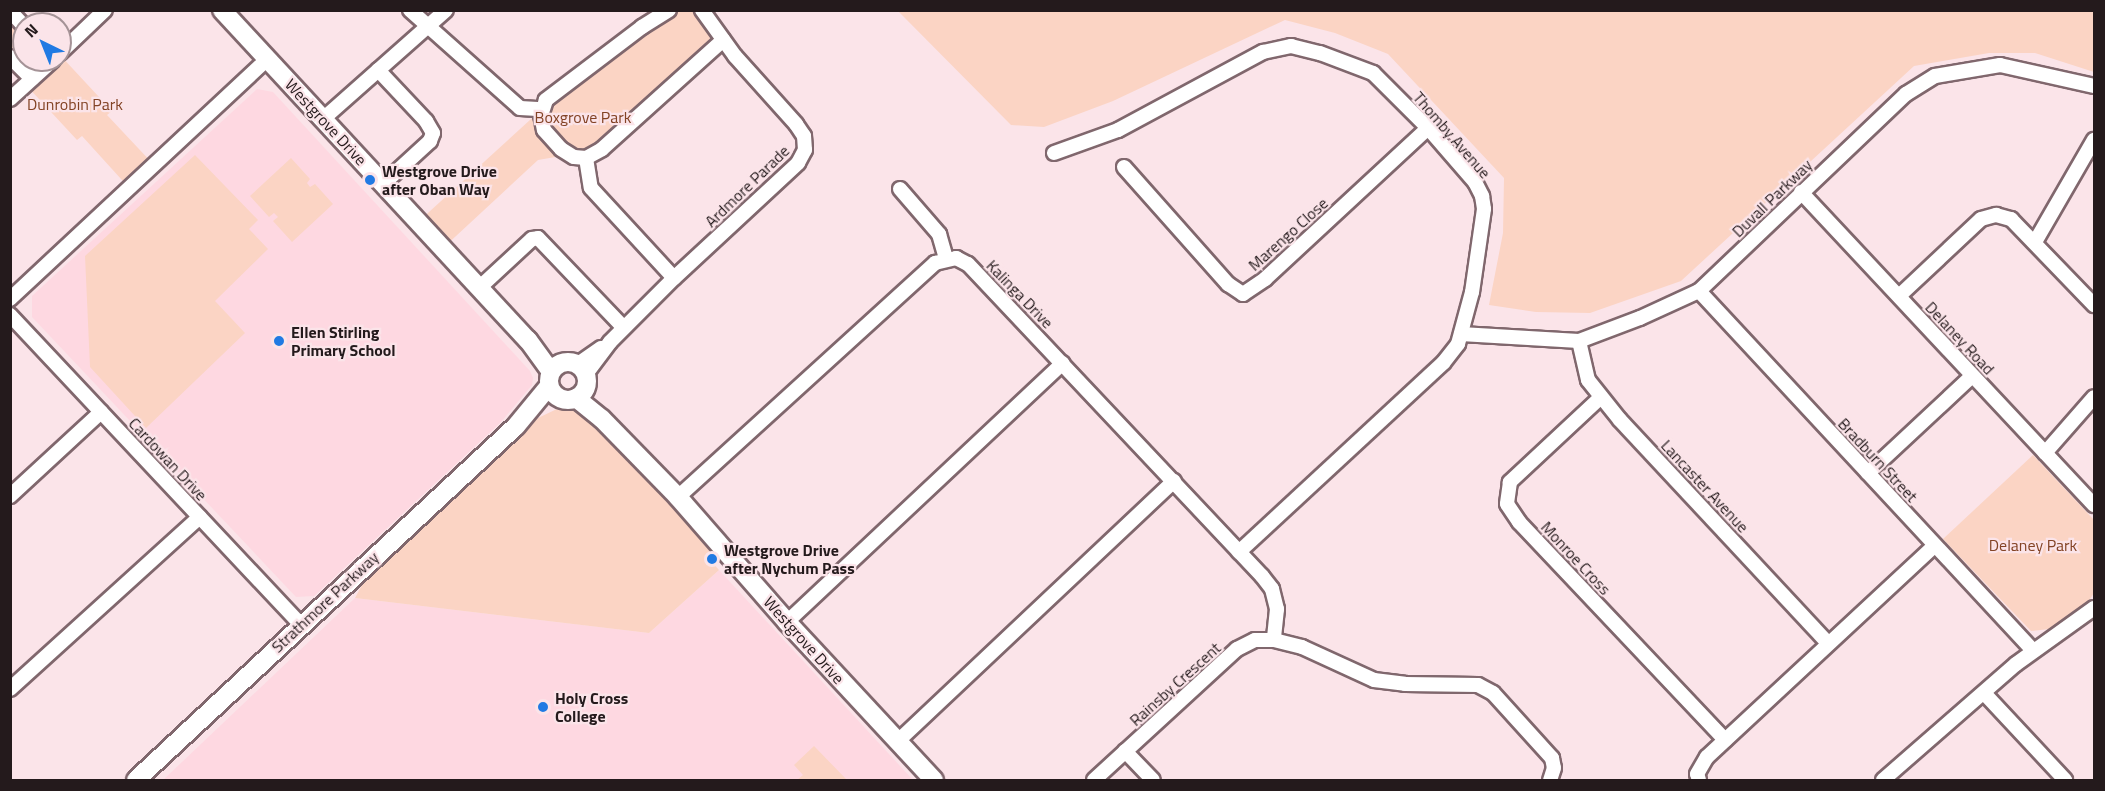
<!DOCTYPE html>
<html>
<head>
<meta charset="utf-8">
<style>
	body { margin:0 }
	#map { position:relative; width:2105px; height:791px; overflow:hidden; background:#fbe4e9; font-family:"Titillium Web",sans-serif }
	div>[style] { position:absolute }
	.built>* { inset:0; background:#fed8e1 }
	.green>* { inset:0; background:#fbd4c4 }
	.roads { filter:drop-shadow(2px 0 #80676d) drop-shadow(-2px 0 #80676d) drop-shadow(0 2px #80676d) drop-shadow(0 -2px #80676d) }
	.minor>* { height:14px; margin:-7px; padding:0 7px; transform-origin:7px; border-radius:7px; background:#fff }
	.tertiary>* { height:18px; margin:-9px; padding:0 9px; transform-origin:9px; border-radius:9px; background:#fff }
	.tertiary>.ring { margin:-9px; padding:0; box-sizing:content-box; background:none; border:18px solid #fff; border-radius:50% }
	.dots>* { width:16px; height:16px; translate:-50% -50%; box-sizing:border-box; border:3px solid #fbe4e9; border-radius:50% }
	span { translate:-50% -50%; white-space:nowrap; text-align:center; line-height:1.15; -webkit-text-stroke:4.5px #fbe4e9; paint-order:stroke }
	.park-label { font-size:16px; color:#834325 }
	.street-label { font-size:16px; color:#241a1c }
	.poi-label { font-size:16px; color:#241a1c; font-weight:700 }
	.left { translate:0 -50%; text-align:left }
	.frame { position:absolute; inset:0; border:12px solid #241a1c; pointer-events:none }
	.north { position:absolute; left:12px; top:12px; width:60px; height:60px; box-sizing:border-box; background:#fbe4e9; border:2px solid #a59397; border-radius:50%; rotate:317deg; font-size:16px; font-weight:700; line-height:24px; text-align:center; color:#241a1c }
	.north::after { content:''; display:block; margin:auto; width:21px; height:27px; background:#207ae3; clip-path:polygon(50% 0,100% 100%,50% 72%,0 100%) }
</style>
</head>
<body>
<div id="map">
	<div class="built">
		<div style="clip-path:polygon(257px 89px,273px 92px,530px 371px,533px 378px,532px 385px,500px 423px,314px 596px,296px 597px,32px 317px,32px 296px)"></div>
		<div style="clip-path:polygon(719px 570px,913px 780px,163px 780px,355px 598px,649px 633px)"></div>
	</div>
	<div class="green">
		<div style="clip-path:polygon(669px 11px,702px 11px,723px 40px,602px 149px,538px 160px,442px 249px,418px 222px,542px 109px)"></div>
		<div style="clip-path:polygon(898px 11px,2094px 11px,2094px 72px,2035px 53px,1989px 53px,1914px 66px,1681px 281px,1590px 313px,1536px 312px,1489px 305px,1503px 233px,1504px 178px,1388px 54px,1335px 33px,1285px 20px,1113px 101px,1044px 127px,1011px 125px)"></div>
		<div style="clip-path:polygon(10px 12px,24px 26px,24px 60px,60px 60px,60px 55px,112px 111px,107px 115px,154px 165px,131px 190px,82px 136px,77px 140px,26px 85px,11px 57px)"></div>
		<div style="clip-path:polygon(195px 155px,258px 220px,249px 229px,268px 249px,215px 301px,245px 333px,146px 428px,90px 367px,85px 256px)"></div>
		<div style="clip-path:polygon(291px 158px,310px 179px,307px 183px,310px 187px,315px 184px,333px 204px,292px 242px,273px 221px,278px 217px,274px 213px,269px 217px,250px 196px)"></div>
		<div style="clip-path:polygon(561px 407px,574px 409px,587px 418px,720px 551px,710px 560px,719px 570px,649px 633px,355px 598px,368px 574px,536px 419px)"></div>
		<div style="clip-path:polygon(2033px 455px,2094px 520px,2094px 593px,2088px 602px,2049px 629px,2031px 631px,1943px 539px)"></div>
		<div style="clip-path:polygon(814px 746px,847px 780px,797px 780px,803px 775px,794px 765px)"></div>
	</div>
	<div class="roads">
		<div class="minor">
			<div style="left:410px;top:10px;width:147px;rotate:41.7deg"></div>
			<div style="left:520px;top:108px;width:22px;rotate:3deg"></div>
			<div style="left:669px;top:10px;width:32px;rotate:148deg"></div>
			<div style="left:642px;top:27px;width:121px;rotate:142.8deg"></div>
			<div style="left:546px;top:100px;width:16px;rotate:108deg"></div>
			<div style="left:541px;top:115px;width:15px;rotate:79deg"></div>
			<div style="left:544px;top:130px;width:25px;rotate:48deg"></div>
			<div style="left:561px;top:149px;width:15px;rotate:32deg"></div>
			<div style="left:574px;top:157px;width:12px;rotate:5deg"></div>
			<div style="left:586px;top:158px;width:18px;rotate:-29deg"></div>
			<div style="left:602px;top:149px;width:163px;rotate:-42deg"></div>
			<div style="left:10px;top:11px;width:21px;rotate:47deg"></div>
			<div style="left:60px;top:53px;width:62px;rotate:-43.7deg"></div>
			<div style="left:10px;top:57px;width:31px;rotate:45deg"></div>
			<div style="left:378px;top:70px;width:70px;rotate:46.7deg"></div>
			<div style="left:426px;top:121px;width:14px;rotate:60deg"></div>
			<div style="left:433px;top:133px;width:9px;rotate:111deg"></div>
			<div style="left:430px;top:141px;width:64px;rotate:137.5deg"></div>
			<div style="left:10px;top:99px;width:58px;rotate:-42.2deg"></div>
			<div style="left:323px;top:119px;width:164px;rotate:-41.5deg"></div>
			<div style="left:1054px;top:153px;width:68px;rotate:-19.8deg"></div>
			<div style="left:1118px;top:130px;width:165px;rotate:-28.3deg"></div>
			<div style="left:1263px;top:52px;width:29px;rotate:-12deg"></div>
			<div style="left:1291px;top:46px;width:30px;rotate:14deg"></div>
			<div style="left:1320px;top:53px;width:57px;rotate:20.7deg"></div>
			<div style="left:1373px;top:73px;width:78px;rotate:45deg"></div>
			<div style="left:1428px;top:128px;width:72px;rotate:49deg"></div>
			<div style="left:1475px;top:182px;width:16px;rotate:63deg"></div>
			<div style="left:1482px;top:196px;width:13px;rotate:81deg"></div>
			<div style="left:1484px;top:209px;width:84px;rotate:98.2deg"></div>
			<div style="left:1472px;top:292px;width:54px;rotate:105.1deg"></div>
			<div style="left:1458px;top:344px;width:24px;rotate:128deg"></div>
			<div style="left:1443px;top:363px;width:278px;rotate:137.2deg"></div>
			<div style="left:586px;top:158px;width:30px;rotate:81deg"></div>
			<div style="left:591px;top:188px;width:122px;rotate:47.3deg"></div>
			<div style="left:1124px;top:167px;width:157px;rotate:48.4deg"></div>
			<div style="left:1228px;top:284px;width:18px;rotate:34deg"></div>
			<div style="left:1243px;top:294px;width:27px;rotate:-34deg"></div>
			<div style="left:1265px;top:279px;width:222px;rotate:-42.8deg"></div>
			<div style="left:900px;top:189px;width:60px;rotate:49.1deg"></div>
			<div style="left:939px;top:234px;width:26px;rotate:74deg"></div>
			<div style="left:1801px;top:192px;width:429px;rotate:46.9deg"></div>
			<div style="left:2035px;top:242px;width:118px;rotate:-60deg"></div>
			<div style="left:479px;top:288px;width:72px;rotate:-42.8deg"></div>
			<div style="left:532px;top:239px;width:6px;rotate:-9deg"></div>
			<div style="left:538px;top:238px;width:124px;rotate:46.3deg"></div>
			<div style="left:1699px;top:291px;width:491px;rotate:47.1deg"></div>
			<div style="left:1899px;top:296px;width:112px;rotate:-43.2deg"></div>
			<div style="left:1981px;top:219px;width:16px;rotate:-15deg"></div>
			<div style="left:1996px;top:215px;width:16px;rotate:15deg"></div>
			<div style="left:2011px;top:219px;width:120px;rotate:46deg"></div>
			<div style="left:10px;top:299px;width:352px;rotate:-43deg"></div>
			<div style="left:10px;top:315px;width:425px;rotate:46.8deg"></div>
			<div style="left:1461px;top:334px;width:118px;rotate:3.4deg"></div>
			<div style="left:1579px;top:341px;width:65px;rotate:-20.7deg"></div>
			<div style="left:1640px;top:318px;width:65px;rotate:-24.6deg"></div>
			<div style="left:1699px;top:291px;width:286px;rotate:-43.6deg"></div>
			<div style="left:1906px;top:94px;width:34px;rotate:-32deg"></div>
			<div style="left:1935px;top:76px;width:66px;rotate:-9.6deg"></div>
			<div style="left:2000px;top:65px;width:96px;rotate:12.6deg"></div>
			<div style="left:1579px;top:341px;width:40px;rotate:77deg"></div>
			<div style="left:1588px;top:380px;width:51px;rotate:51.3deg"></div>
			<div style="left:1620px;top:420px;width:305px;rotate:47deg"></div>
			<div style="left:578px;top:364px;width:28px;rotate:-35deg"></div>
			<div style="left:586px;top:374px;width:40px;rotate:-53deg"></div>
			<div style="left:610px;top:342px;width:91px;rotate:-45deg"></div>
			<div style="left:674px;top:278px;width:169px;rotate:-42.8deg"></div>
			<div style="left:798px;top:163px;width:15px;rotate:-62deg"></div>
			<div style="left:805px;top:150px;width:14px;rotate:-94deg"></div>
			<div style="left:804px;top:136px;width:14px;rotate:-124deg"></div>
			<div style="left:796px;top:124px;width:91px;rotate:-131.9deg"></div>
			<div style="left:735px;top:56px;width:57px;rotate:-125.7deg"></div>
			<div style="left:1601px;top:397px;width:125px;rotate:137deg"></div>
			<div style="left:1510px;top:482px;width:22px;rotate:98deg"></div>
			<div style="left:1507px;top:504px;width:22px;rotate:56deg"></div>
			<div style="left:1519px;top:522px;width:300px;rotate:46.6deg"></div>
			<div style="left:2045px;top:453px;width:74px;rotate:-48.8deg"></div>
			<div style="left:1868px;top:473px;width:142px;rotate:-43deg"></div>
			<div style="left:10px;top:496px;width:124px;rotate:-42.7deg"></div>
			<div style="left:678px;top:497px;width:348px;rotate:-42.3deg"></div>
			<div style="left:935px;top:263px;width:22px;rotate:-13deg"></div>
			<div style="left:956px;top:258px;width:13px;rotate:27deg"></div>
			<div style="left:968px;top:264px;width:429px;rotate:46.7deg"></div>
			<div style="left:1262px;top:576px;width:16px;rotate:52deg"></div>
			<div style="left:1272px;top:589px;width:21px;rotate:76deg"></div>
			<div style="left:1277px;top:609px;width:31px;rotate:96deg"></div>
			<div style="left:787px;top:622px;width:378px;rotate:-43.2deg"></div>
			<div style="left:10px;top:689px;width:256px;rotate:-42.2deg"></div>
			<div style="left:1984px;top:693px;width:119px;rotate:47deg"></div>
			<div style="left:898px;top:741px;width:379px;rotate:-43.3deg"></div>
			<div style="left:1125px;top:751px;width:40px;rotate:46deg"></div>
			<div style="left:1094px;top:780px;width:194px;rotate:-42.5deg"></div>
			<div style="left:1237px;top:649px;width:20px;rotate:-27deg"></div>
			<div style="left:1255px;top:640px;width:19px"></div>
			<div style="left:1274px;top:640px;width:29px;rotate:14deg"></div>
			<div style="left:1302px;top:647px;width:79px;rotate:24.6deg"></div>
			<div style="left:1374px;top:680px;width:31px;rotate:7deg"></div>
			<div style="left:1405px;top:684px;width:73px;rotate:0.8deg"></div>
			<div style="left:1478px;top:685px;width:17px;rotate:28deg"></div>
			<div style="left:1493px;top:693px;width:88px;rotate:47.8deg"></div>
			<div style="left:1552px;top:758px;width:10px;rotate:79deg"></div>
			<div style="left:1554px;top:768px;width:13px;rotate:108deg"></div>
			<div style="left:1699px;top:780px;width:6px;rotate:-108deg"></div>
			<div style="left:1697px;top:774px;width:20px;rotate:-60deg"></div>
			<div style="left:1707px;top:757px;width:311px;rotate:-42.9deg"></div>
			<div style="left:1883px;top:780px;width:176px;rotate:-41.1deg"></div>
			<div style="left:2016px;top:664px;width:96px;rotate:-35.7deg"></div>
		</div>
		<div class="tertiary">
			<div style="left:222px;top:10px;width:450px;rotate:47.2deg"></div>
			<div style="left:528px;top:340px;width:37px;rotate:54deg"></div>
			<div class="ring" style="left:549px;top:362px;width:20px;height:20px"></div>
			<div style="left:576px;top:398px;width:33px;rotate:39deg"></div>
			<div style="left:602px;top:419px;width:109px;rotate:45.7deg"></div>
			<div style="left:678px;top:497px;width:166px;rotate:48.9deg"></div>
			<div style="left:787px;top:622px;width:216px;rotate:47.1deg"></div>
			<div style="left:136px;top:780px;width:519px;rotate:-42.97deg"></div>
			<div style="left:516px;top:426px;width:52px;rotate:-50.5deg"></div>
		</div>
	</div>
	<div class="dots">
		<div style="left:370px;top:180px;background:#207ae3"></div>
		<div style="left:279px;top:341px;background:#207ae3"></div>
		<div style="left:712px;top:559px;background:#207ae3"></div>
		<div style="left:543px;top:707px;background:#207ae3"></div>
	</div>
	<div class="park-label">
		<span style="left:75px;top:104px">Dunrobin Park</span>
		<span style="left:583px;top:117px">Boxgrove Park</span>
		<span style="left:2033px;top:545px">Delaney Park</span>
	</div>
	<div class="street-label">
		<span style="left:326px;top:122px;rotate:47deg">Westgrove Drive</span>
		<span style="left:1452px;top:135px;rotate:49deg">Thomby Avenue</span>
		<span style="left:747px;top:186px;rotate:-44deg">Ardmore Parade</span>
		<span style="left:1772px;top:198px;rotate:-44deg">Duvall Parkway</span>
		<span style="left:1288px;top:234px;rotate:-42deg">Marengo Close</span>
		<span style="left:1020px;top:294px;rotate:46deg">Kalinga Drive</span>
		<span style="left:1960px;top:338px;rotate:47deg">Delaney Road</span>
		<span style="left:168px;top:459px;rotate:47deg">Cardowan Drive</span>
		<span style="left:1878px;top:460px;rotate:47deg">Bradburn Street</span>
		<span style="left:1705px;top:486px;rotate:47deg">Lancaster Avenue</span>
		<span style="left:1576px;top:558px;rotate:47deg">Monroe Cross</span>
		<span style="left:325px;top:602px;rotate:-43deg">Strathmore Parkway</span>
		<span style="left:804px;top:640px;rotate:48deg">Westgrove Drive</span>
		<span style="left:1175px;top:684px;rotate:-42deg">Rainsby Crescent</span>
	</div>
	<div class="poi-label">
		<span class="left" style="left:382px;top:180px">Westgrove Drive<br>after Oban Way</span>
		<span class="left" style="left:291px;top:341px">Ellen Stirling<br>Primary School</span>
		<span class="left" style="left:724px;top:559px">Westgrove Drive<br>after Nychum Pass</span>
		<span class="left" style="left:555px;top:707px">Holy Cross<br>College</span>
	</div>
	<div class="frame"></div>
	<div class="north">N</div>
</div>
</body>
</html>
